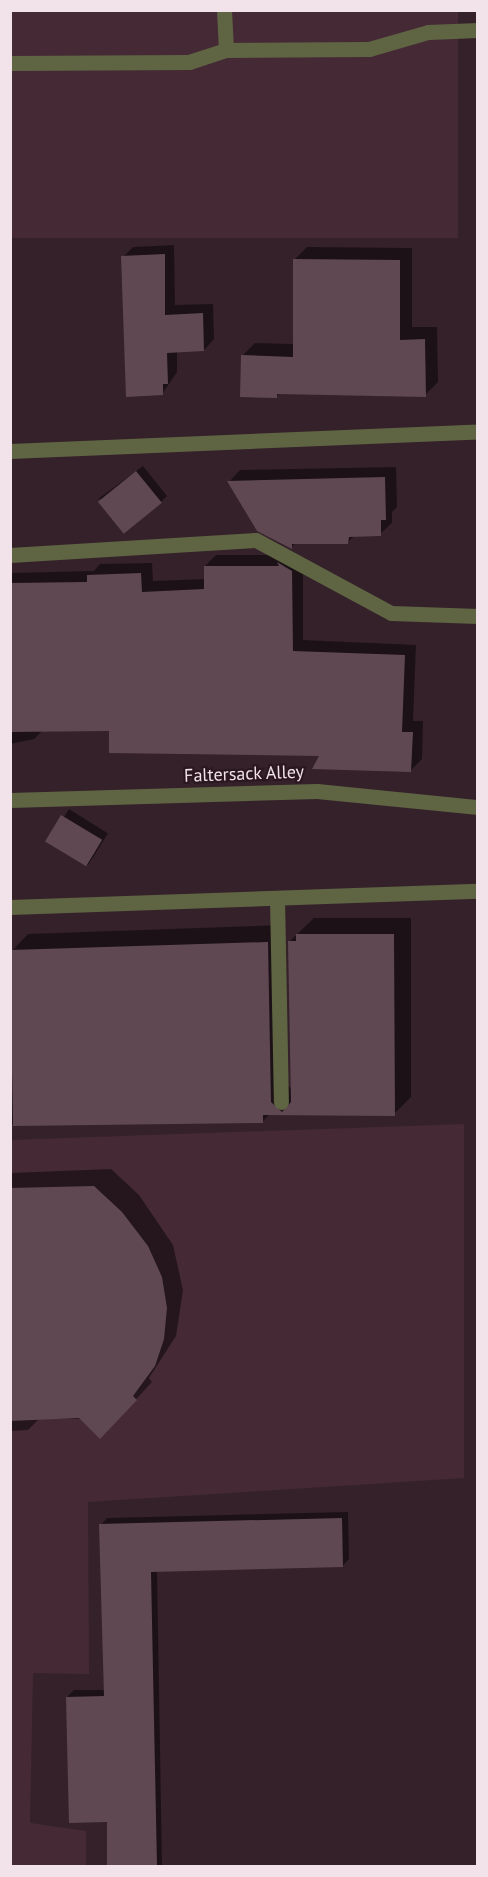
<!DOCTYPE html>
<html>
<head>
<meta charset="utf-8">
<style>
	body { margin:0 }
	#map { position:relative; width:488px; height:1877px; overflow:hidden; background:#35212a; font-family:"PT Sans",sans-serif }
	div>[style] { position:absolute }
	.built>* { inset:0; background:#452a36; transform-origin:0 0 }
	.shadow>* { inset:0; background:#0007; transform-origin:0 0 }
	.building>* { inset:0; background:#5f4852; transform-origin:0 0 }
	.minor>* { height:15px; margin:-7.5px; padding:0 7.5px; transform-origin:7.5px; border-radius:7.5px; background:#5f6543 }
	span { translate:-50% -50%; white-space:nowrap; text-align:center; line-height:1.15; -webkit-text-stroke:4.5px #2b1720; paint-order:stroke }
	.street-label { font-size:18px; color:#f1e3e9 }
	.frame { position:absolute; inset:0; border:12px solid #f1e3e9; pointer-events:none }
</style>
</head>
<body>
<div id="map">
	<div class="built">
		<div style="left:11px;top:11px;width:447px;height:227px"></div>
		<div style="clip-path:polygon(464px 1124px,464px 1478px,88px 1502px,89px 1674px,33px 1673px,30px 1823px,86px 1831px,86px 1866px,11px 1866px,10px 1140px)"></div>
	</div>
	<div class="shadow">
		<div style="clip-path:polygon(174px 245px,175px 305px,213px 304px,214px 339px,204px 350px,177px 351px,177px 372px,162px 394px,123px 257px,133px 247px)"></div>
		<div style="clip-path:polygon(307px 247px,412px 248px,412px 327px,437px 327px,438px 382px,425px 395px,280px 392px,277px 396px,242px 356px,255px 343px,294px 344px,294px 260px)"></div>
		<div style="clip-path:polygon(143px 466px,167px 496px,161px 502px,98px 499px)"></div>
		<div style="clip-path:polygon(396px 467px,397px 507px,392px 512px,392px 523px,380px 534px,355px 535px,348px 542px,296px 542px,292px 547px,229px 482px,240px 470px)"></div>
		<div style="clip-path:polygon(216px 555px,286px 555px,303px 560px,303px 640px,416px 645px,413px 721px,423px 721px,422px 759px,411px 770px,321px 755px,110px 729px,43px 730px,34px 739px,10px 744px,10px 573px,94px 571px,100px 564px,152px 563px,153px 581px,205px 579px,205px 566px)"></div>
		<div style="left:69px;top:809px;width:46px;height:38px;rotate:32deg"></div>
		<div style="clip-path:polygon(314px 918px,411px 918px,411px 1097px,394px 1114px,270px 1114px,262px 1122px,10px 1124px,12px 951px,28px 934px,284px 925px,287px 1085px,292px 1089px,289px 942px)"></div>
		<div style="clip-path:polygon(111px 1169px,139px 1195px,173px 1245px,183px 1290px,176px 1336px,149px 1378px,152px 1382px,117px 1420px,40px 1418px,28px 1430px,10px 1431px,10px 1173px)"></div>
		<div style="clip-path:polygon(348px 1512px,349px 1559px,342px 1566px,157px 1570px,162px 1866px,109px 1866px,109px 1821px,67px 1697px,74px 1690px,105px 1690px,101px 1525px,107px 1518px)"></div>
	</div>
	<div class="building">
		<div style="clip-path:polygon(165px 254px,165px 315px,203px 313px,204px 351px,167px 353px,168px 384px,163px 384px,163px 395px,126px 397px,121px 256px)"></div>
		<div style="clip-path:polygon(293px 259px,400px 260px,400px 340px,425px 339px,426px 397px,277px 394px,277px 398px,240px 397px,241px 355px,293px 357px)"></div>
		<div style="left:136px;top:471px;width:41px;height:49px;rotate:51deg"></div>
		<div style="clip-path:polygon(385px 477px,386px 520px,381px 520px,381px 536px,349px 537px,348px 544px,292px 544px,292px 549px,257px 531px,227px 481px)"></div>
		<div style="clip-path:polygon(277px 562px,292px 571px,293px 651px,405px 655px,402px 732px,413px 732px,411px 772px,312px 769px,319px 756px,109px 753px,109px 731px,10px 732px,10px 583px,87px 582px,87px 575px,141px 573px,142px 592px,204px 589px,204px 566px,279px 566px)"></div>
		<div style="left:61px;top:815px;width:48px;height:31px;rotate:31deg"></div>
		<div style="clip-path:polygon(296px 934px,394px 934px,395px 1116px,263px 1115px,263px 1123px,13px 1126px,10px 950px,268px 942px,271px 1102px,282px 1112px,291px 1102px,288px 941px,296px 941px)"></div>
		<div style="clip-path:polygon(94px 1186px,122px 1212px,148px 1246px,162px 1277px,167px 1308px,164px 1339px,155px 1366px,133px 1396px,137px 1400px,100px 1439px,79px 1418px,10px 1421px,10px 1188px)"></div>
		<div style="clip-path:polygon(342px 1518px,343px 1567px,151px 1572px,157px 1866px,107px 1866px,107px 1822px,69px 1823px,66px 1697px,104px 1696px,99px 1524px)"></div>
	</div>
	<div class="minor">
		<div style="left:224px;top:10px;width:40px;rotate:87.1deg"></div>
		<div style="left:10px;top:63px;width:179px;rotate:-0.3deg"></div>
		<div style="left:189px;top:62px;width:39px;rotate:-18deg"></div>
		<div style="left:226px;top:50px;width:143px;rotate:-0.4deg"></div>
		<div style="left:369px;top:49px;width:61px;rotate:-16.1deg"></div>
		<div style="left:428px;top:32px;width:50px;rotate:-2.3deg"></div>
		<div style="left:10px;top:451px;width:468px;rotate:-2.4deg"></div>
		<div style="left:10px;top:555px;width:246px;rotate:-3.5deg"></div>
		<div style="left:256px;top:540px;width:153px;rotate:28.4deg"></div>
		<div style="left:391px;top:613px;width:87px;rotate:2deg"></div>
		<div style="left:10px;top:800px;width:307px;rotate:-1.7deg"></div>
		<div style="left:317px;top:791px;width:162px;rotate:5.7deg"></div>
		<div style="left:277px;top:898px;width:204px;rotate:88.9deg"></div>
		<div style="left:10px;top:907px;width:468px;rotate:-2deg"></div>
	</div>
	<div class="street-label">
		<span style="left:244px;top:774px;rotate:-2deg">Faltersack Alley</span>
	</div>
	<div class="frame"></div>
</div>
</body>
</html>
